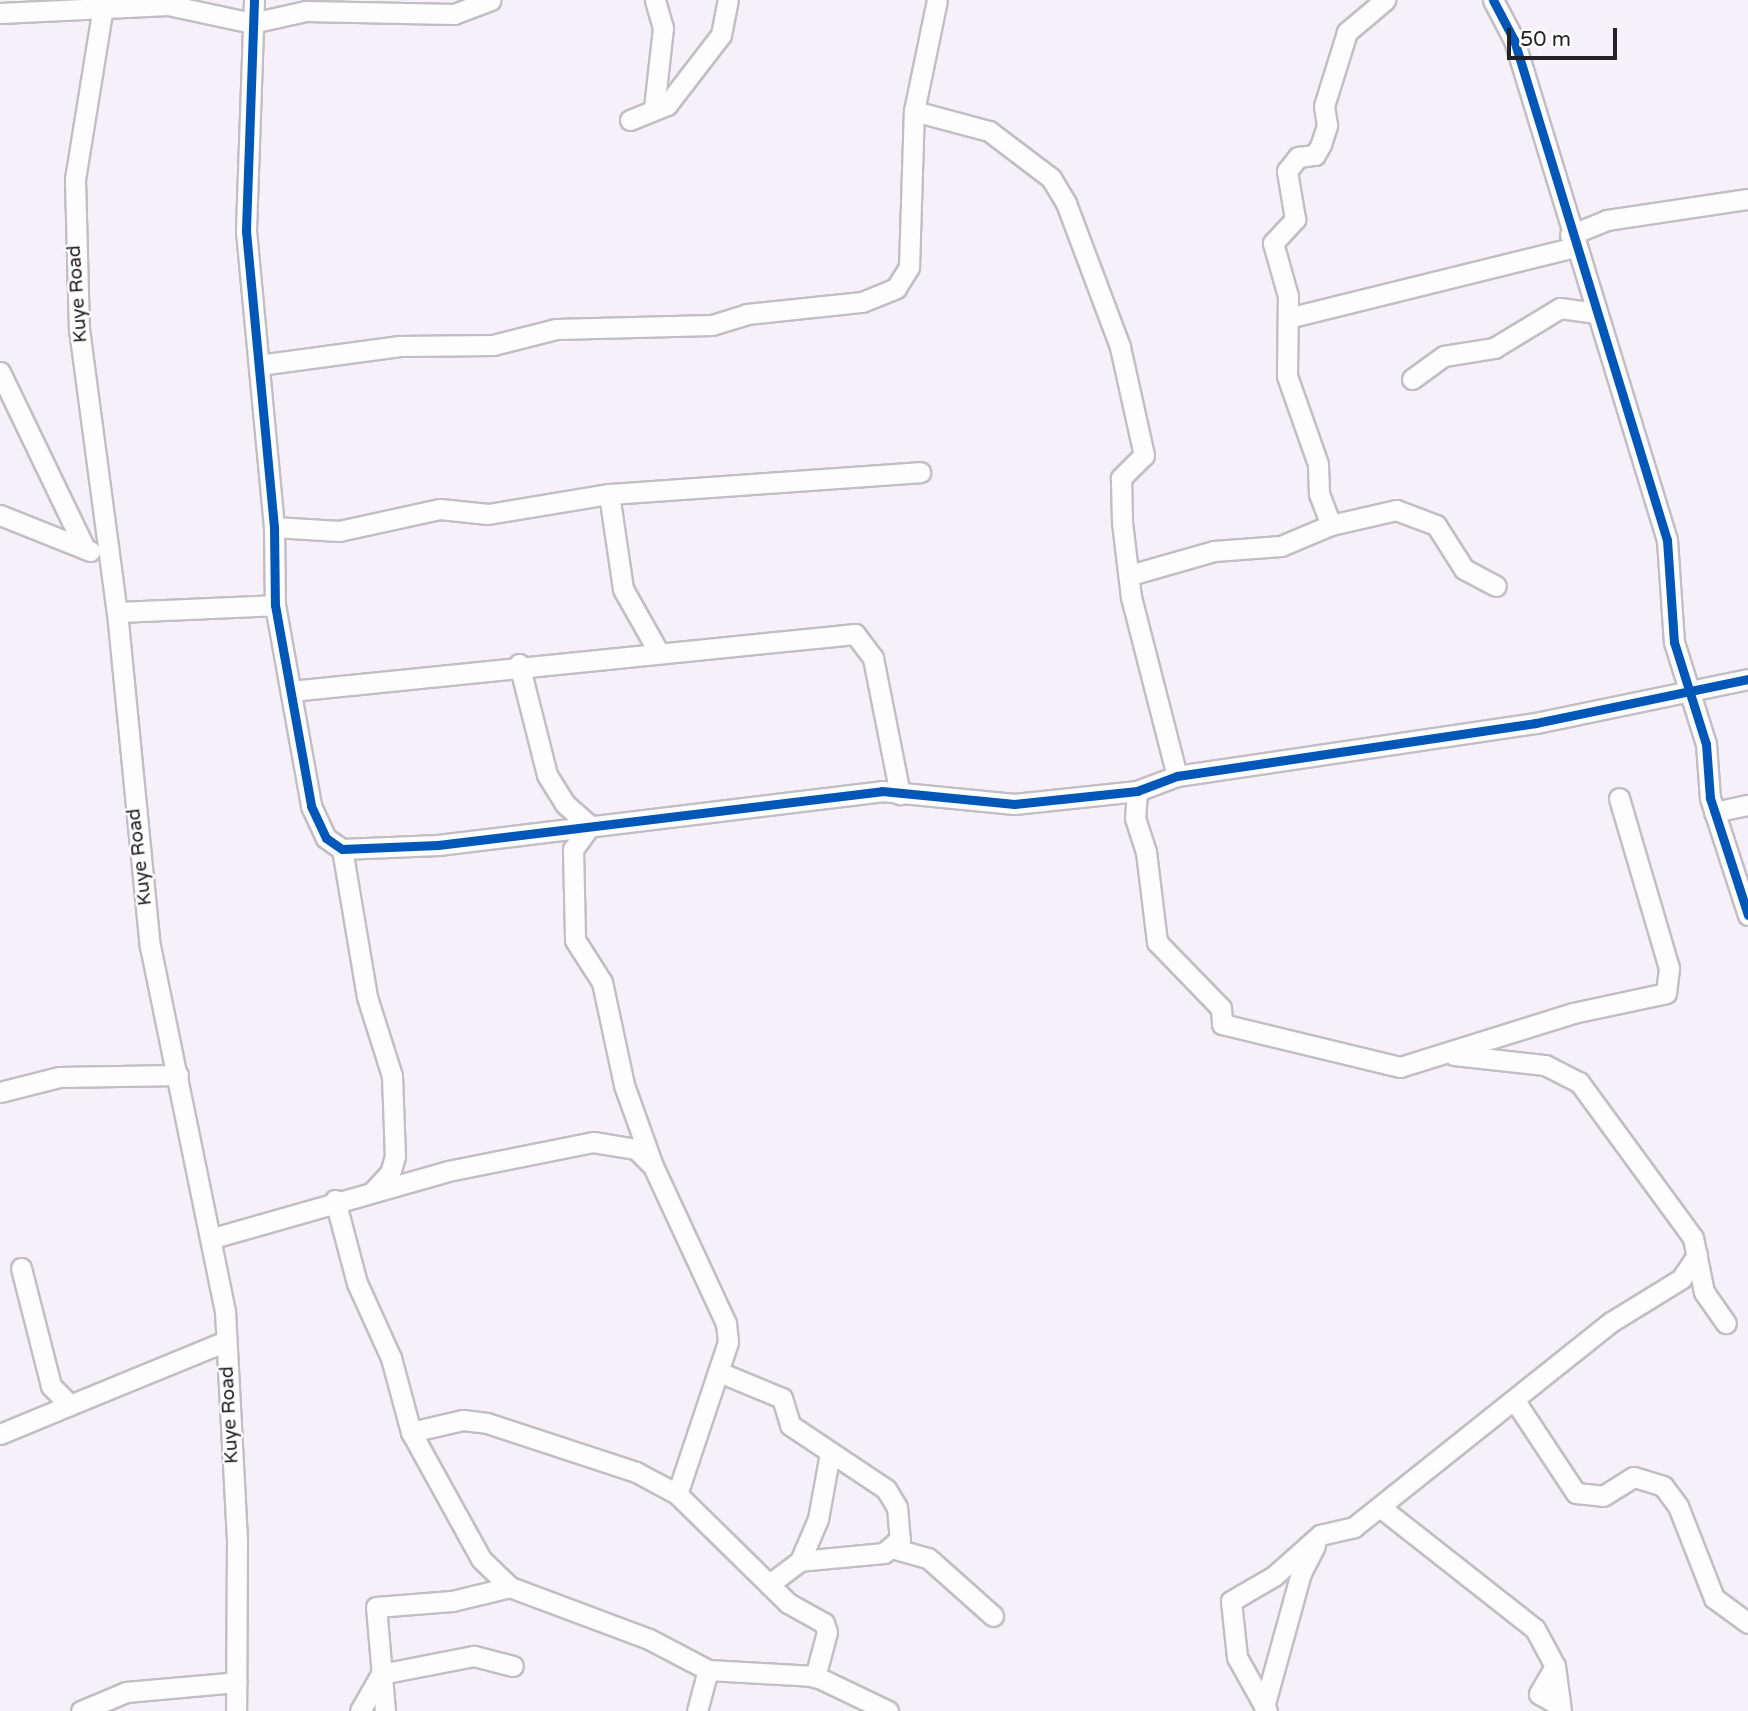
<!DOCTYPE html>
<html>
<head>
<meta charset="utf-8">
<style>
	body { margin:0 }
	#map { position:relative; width:1748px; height:1711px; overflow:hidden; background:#f6f0f8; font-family:"Varela Round",sans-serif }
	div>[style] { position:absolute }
	.roads { filter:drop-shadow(2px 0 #c3bec4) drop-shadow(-2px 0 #c3bec4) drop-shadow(0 2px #c3bec4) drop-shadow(0 -2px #c3bec4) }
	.minor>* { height:19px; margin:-9.5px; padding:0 9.5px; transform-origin:9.5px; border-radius:9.5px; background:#fefdfe }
	.cycleway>* { height:9px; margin:-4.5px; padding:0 4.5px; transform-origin:4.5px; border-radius:4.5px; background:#0057b8 }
	span { translate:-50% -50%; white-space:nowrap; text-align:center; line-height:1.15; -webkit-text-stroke:5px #fff; paint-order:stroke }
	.street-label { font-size:19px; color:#252126 }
	.scale { position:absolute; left:1507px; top:28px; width:110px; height:32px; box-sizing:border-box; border:4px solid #252126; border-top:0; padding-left:9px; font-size:21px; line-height:24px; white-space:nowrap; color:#252126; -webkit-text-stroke:5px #fff; paint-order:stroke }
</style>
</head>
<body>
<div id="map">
	<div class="roads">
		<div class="minor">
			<div style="left:104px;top:0;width:181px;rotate:99.2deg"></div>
			<div style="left:75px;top:179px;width:150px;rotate:88.5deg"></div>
			<div style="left:79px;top:329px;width:286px;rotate:82.4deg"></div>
			<div style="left:117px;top:612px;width:336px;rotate:84.4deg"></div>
			<div style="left:150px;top:946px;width:373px;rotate:78.4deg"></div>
			<div style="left:225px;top:1311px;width:230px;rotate:87deg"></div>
			<div style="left:237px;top:1541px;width:170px;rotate:90.3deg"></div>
			<div style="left:254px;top:0;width:231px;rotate:92deg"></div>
			<div style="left:246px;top:231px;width:297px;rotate:84.6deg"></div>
			<div style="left:274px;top:527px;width:78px;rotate:89.3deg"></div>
			<div style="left:275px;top:605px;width:204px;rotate:79.8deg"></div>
			<div style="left:311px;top:806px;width:35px;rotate:65deg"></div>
			<div style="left:326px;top:838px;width:19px;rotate:35deg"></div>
			<div style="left:342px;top:849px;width:96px;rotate:-2.4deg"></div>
			<div style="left:438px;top:845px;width:447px;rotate:-6.9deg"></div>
			<div style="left:882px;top:791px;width:133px;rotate:5.6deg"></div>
			<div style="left:1014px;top:804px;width:124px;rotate:-6deg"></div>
			<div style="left:1137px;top:791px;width:43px;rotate:-20.6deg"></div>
			<div style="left:1177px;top:776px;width:363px;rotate:-8.4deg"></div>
			<div style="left:1536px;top:723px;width:217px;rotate:-11.7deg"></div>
			<div style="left:1493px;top:0;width:45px;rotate:62.3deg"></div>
			<div style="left:1514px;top:40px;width:523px;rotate:72.99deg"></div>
			<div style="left:1667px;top:540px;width:102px;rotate:86.1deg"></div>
			<div style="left:1674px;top:642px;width:107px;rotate:72.6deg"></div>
			<div style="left:1706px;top:744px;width:54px;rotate:85.8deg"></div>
			<div style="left:1710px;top:798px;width:123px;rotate:72deg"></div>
			<div style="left:0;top:13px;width:168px;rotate:-2.7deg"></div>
			<div style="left:168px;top:5px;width:86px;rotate:12.1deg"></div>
			<div style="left:252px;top:23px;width:55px;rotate:-12.5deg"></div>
			<div style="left:306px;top:11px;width:148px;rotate:1.2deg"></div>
			<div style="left:454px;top:14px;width:39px;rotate:-21deg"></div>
			<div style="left:654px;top:108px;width:81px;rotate:-83.6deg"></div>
			<div style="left:663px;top:28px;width:29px;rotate:-106deg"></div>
			<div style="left:914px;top:111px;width:78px;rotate:14.9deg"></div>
			<div style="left:989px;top:131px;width:78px;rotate:37.2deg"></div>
			<div style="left:1051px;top:178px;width:29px;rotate:59deg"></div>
			<div style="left:1066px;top:203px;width:154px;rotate:69.4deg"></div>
			<div style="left:1120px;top:347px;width:111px;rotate:77.5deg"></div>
			<div style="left:1144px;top:455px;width:33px;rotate:135deg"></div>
			<div style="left:1121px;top:478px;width:44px;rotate:88.7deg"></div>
			<div style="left:1122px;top:522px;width:76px;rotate:83.2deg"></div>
			<div style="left:1131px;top:597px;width:185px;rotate:75.6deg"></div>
			<div style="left:630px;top:120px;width:40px;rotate:-22deg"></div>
			<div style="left:667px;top:105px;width:88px;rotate:-52.4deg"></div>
			<div style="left:721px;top:35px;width:36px;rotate:-79deg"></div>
			<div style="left:1570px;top:235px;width:40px;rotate:-22deg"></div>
			<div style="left:1607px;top:220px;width:143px;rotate:-8.5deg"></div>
			<div style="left:1288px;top:318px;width:295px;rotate:-13.9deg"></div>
			<div style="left:259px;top:365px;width:142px;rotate:-7.7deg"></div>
			<div style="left:400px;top:346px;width:93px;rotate:-0.6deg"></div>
			<div style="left:493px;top:345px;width:65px;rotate:-14.3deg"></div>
			<div style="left:556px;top:329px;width:156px;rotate:-1.5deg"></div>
			<div style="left:712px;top:325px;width:37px;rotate:-17deg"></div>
			<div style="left:747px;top:314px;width:116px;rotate:-6deg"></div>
			<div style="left:862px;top:302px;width:37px;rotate:-22deg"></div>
			<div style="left:896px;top:288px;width:25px;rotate:-58deg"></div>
			<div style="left:909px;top:267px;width:156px;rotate:-88.2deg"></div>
			<div style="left:914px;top:111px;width:113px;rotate:-78.3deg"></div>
			<div style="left:0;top:372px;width:196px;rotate:64.3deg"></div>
			<div style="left:1412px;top:379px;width:39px;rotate:-36deg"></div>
			<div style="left:1444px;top:356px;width:51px;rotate:-9.1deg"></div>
			<div style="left:1494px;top:348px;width:77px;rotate:-31.2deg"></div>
			<div style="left:1560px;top:308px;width:37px;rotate:8deg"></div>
			<div style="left:609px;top:494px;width:96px;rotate:81.6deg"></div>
			<div style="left:623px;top:589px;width:71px;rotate:60.6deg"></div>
			<div style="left:0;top:515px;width:97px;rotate:21.8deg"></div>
			<div style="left:1331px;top:525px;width:33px;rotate:-111deg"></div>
			<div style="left:1319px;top:494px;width:30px;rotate:-92deg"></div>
			<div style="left:1318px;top:464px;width:93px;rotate:-109.4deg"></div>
			<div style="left:1287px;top:376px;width:80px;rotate:-89.3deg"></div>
			<div style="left:1288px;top:296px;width:55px;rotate:-105.8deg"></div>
			<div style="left:1273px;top:243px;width:33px;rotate:-47deg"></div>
			<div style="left:1295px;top:219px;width:49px;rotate:-99.5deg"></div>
			<div style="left:1287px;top:171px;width:18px;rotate:-52deg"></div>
			<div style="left:1298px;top:157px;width:17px;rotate:-7deg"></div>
			<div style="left:1315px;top:155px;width:13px;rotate:-61deg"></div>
			<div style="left:1321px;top:144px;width:20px;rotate:-72deg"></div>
			<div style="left:1327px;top:125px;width:19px;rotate:-99deg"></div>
			<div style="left:1324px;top:106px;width:77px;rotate:-72.7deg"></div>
			<div style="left:1347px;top:32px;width:50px;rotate:-40.1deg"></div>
			<div style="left:274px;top:527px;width:65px;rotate:3.5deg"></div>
			<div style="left:339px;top:531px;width:103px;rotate:-12.3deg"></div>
			<div style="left:440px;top:509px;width:48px;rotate:5.9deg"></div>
			<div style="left:488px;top:514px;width:123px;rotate:-9.4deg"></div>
			<div style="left:609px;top:494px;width:312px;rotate:-4deg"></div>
			<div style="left:1130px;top:575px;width:87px;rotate:-15.9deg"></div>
			<div style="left:1214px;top:551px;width:67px;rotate:-4.3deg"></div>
			<div style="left:1281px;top:546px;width:54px;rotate:-22.8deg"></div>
			<div style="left:1331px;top:525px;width:67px;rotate:-13deg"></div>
			<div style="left:1396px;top:510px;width:43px;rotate:20.6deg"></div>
			<div style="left:1436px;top:525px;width:52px;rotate:57.5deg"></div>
			<div style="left:1464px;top:569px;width:36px;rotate:28deg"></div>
			<div style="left:117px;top:612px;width:158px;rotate:-2.5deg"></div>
			<div style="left:519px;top:664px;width:114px;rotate:75.8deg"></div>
			<div style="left:547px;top:775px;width:34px;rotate:58deg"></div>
			<div style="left:565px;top:804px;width:33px;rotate:41deg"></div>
			<div style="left:590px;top:826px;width:29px;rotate:126deg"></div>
			<div style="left:573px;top:849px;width:91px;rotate:88.7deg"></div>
			<div style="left:575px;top:940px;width:50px;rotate:57.3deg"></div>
			<div style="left:602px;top:982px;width:105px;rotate:77.9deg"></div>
			<div style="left:624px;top:1085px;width:83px;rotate:70.3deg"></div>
			<div style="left:291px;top:691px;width:567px;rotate:-5.77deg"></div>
			<div style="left:855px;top:634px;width:30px;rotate:53deg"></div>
			<div style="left:873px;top:658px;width:139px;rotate:78.8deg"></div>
			<div style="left:1137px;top:791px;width:27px;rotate:94deg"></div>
			<div style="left:1135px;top:818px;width:36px;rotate:72deg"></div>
			<div style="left:1146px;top:852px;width:91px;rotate:83deg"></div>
			<div style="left:1157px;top:942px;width:92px;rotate:45.9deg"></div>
			<div style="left:1221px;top:1008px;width:16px;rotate:86deg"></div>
			<div style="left:1222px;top:1024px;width:183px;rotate:13.6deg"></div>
			<div style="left:1400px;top:1067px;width:181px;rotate:-17.3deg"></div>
			<div style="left:1573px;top:1013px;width:95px;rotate:-12.1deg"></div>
			<div style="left:1666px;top:993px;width:25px;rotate:-83deg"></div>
			<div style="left:1669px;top:968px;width:177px;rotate:-106.4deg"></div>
			<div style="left:1714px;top:812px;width:35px;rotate:-12deg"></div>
			<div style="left:342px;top:849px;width:150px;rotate:80.4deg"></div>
			<div style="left:367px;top:997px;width:83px;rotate:72.4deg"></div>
			<div style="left:392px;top:1076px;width:80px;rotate:87.9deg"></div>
			<div style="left:395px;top:1156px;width:18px;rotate:106deg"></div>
			<div style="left:390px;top:1173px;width:26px;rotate:133deg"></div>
			<div style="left:1454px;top:1055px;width:92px;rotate:6.3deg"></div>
			<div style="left:1545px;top:1065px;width:38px;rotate:27deg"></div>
			<div style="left:1579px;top:1082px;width:193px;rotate:53.8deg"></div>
			<div style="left:1693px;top:1238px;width:55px;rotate:78.5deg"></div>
			<div style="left:1704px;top:1292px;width:38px;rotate:55deg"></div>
			<div style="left:0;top:1092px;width:61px;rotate:-14.3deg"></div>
			<div style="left:59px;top:1077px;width:119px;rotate:-1deg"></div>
			<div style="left:335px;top:1200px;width:86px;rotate:75.2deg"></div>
			<div style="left:357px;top:1283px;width:82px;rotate:65.6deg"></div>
			<div style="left:391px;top:1358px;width:77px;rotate:74.9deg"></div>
			<div style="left:411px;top:1432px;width:145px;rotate:61.1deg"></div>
			<div style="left:481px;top:1559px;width:40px;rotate:44deg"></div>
			<div style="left:510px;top:1587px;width:148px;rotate:20.5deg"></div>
			<div style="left:649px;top:1639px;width:67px;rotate:27.7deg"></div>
			<div style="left:708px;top:1670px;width:107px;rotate:3.2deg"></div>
			<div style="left:815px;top:1676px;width:81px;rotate:25.6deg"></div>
			<div style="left:213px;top:1238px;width:244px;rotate:-15.9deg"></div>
			<div style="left:448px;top:1171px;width:148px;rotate:-11.3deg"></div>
			<div style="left:593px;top:1142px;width:44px;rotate:9.2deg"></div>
			<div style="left:636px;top:1149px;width:24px;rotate:45deg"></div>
			<div style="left:653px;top:1166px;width:173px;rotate:65.1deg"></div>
			<div style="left:726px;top:1323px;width:19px;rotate:84deg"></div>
			<div style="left:728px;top:1342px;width:160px;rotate:108.5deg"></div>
			<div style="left:21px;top:1268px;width:122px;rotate:75.7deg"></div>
			<div style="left:51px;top:1386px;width:27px;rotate:45deg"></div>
			<div style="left:70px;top:1405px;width:169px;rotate:-22.3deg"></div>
			<div style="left:719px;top:1372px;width:68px;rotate:22.4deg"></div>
			<div style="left:782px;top:1398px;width:28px;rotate:73deg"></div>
			<div style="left:790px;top:1425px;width:115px;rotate:33.7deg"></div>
			<div style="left:886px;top:1489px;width:21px;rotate:59deg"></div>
			<div style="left:897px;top:1507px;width:32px;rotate:85deg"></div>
			<div style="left:900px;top:1539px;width:21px;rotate:139deg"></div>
			<div style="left:884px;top:1553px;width:84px;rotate:174.6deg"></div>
			<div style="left:800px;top:1561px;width:39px;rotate:143deg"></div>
			<div style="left:1515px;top:1401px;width:110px;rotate:56.5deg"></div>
			<div style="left:1576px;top:1493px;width:27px;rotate:6deg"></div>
			<div style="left:1603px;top:1496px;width:36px;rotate:-32deg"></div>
			<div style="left:1634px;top:1477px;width:30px;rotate:17deg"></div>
			<div style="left:1663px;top:1486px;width:25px;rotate:53deg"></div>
			<div style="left:1678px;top:1506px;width:99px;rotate:68.6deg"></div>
			<div style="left:1714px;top:1598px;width:42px;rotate:36.3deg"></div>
			<div style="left:411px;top:1432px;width:53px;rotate:-13deg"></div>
			<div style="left:463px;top:1420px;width:24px;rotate:7deg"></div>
			<div style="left:487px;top:1423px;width:157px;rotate:18.2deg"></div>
			<div style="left:636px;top:1472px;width:47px;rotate:28.2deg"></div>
			<div style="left:677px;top:1494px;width:156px;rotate:44.5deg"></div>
			<div style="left:788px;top:1603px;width:41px;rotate:29.1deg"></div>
			<div style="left:824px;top:1623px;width:9px;rotate:72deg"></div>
			<div style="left:827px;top:1632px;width:47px;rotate:104.9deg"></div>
			<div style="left:0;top:1434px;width:76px;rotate:-22.5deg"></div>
			<div style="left:1380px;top:1507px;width:197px;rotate:38.2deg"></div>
			<div style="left:1535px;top:1629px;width:42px;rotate:61.6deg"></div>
			<div style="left:1555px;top:1666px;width:45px;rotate:82.4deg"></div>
			<div style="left:892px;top:1548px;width:37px;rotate:16deg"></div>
			<div style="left:928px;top:1558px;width:87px;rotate:41.7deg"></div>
			<div style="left:800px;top:1561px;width:46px;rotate:-66.8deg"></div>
			<div style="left:818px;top:1519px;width:67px;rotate:-79.7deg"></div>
			<div style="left:1555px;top:1666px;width:32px;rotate:120deg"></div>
			<div style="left:1539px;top:1694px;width:23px;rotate:29deg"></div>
			<div style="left:1264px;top:1707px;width:139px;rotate:-74.6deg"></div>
			<div style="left:1301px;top:1573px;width:31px;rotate:-63deg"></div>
			<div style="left:81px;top:1711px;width:49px;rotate:-22.9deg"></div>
			<div style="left:126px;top:1692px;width:111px;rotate:-5.1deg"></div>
			<div style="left:360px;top:1711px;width:43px;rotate:-60.4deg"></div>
			<div style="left:381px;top:1674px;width:95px;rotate:-11deg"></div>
			<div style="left:474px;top:1656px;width:40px;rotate:14.4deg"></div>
			<div style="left:385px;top:1711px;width:104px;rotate:-94.9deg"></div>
			<div style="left:376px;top:1607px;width:76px;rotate:-4.5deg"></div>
			<div style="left:452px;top:1601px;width:60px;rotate:-13.6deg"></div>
			<div style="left:697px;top:1711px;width:42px;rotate:-75deg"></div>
			<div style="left:1267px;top:1711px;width:62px;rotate:-119.1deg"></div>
			<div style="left:1237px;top:1657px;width:56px;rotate:-96.1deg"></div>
			<div style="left:1231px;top:1601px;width:50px;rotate:-30.2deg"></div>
			<div style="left:1274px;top:1576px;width:62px;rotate:-41.7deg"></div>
			<div style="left:1320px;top:1535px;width:35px;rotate:-13deg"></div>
			<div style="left:1354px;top:1527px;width:329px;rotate:-38.6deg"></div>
			<div style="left:1611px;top:1322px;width:82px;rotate:-31.6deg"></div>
			<div style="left:1681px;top:1279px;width:29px;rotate:-56deg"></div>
		</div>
	</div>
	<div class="cycleway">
		<div style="left:254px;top:0;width:231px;rotate:92deg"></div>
		<div style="left:246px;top:231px;width:297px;rotate:84.6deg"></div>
		<div style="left:274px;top:527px;width:78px;rotate:89.3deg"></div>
		<div style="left:275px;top:605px;width:204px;rotate:79.8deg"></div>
		<div style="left:311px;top:806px;width:35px;rotate:65deg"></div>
		<div style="left:326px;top:838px;width:19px;rotate:35deg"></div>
		<div style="left:342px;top:849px;width:96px;rotate:-2.4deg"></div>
		<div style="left:438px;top:845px;width:447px;rotate:-6.9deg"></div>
		<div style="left:882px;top:791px;width:133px;rotate:5.6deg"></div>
		<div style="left:1014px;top:804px;width:124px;rotate:-6deg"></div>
		<div style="left:1137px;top:791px;width:43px;rotate:-20.6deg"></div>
		<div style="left:1177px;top:776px;width:363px;rotate:-8.4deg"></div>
		<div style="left:1536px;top:723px;width:217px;rotate:-11.7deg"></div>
		<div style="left:1493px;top:0;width:45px;rotate:62.3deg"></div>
		<div style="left:1514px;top:40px;width:523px;rotate:72.99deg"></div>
		<div style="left:1667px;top:540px;width:102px;rotate:86.1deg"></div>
		<div style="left:1674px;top:642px;width:107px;rotate:72.6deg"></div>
		<div style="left:1706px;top:744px;width:54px;rotate:85.8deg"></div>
		<div style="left:1710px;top:798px;width:123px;rotate:72deg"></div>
	</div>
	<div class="street-label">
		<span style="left:78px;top:294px;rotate:-94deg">Kuye Road</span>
		<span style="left:140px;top:857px;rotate:-97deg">Kuye Road</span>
		<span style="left:230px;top:1415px;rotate:-93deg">Kuye Road</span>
	</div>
	<div class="scale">50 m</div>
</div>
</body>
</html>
